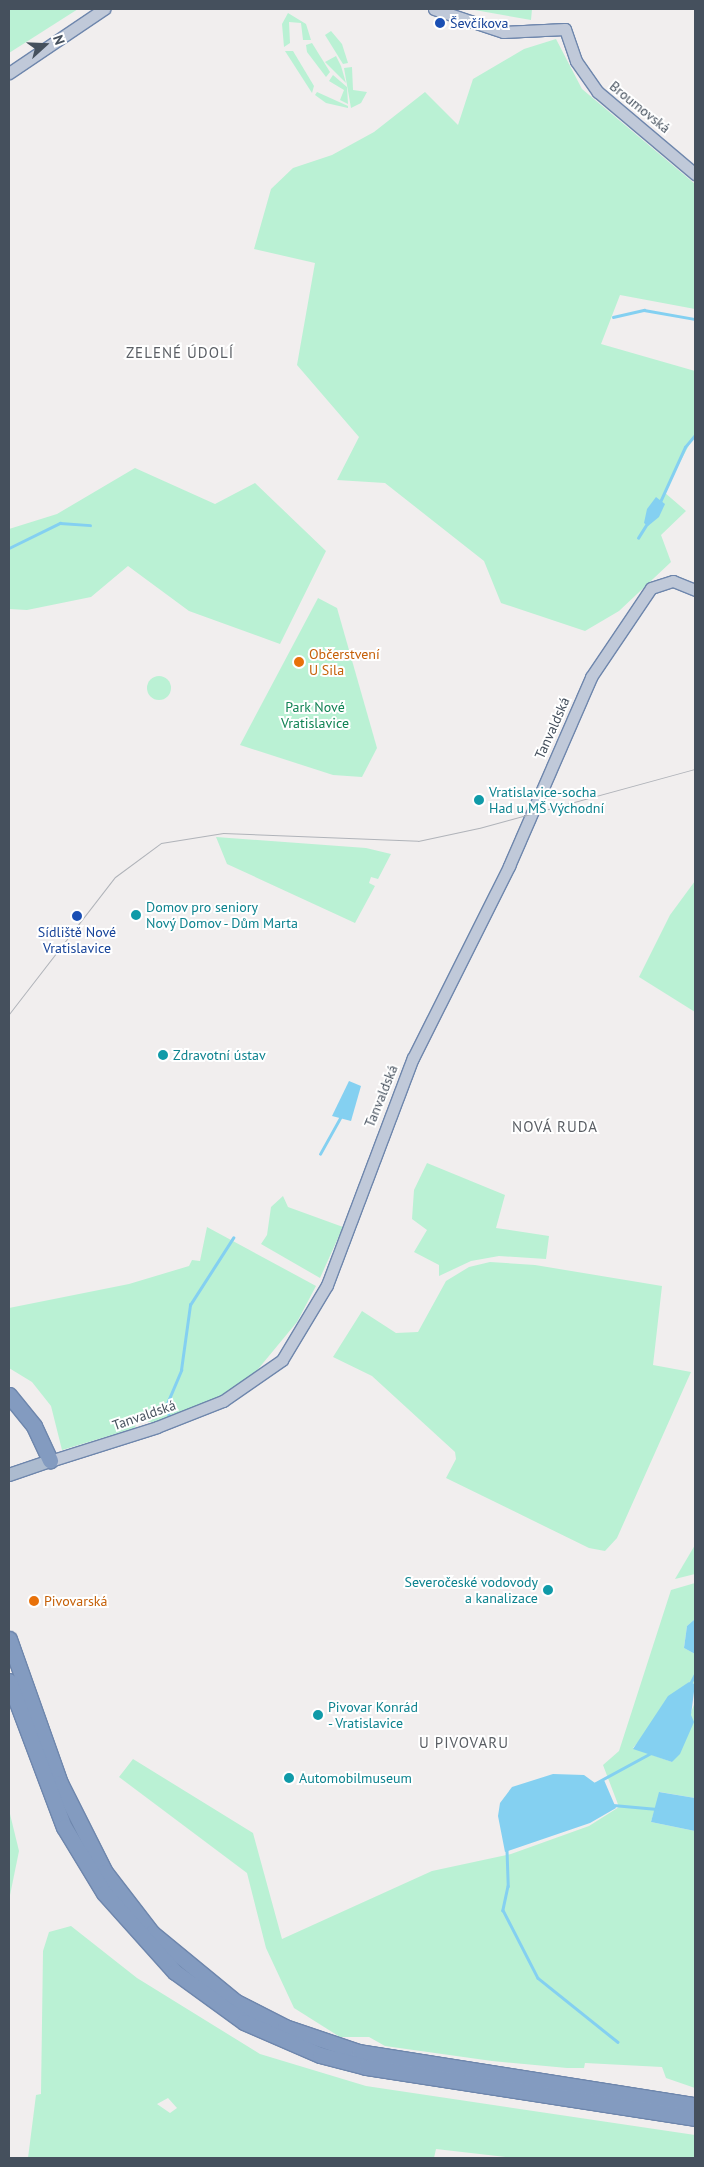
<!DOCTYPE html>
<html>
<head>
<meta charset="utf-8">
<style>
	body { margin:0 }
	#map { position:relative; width:704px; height:2167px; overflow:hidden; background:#f1eeee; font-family:"PT Sans",sans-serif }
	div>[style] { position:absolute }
	.green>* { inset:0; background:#baf1d4 }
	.round { border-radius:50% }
	.water>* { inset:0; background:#84d0f1 }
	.stream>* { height:2.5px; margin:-1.25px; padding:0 1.25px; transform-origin:1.25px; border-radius:1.25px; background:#84d0f1 }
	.roads { filter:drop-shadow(1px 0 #6e86ac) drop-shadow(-1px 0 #6e86ac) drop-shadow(0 1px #6e86ac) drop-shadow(0 -1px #6e86ac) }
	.secondary>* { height:11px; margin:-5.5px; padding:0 5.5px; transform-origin:5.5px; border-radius:5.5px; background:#c0c9d9 }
	.primary>* { height:12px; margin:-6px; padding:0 6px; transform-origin:6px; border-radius:6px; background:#acbbcf }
	.highway>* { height:15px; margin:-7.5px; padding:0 7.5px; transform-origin:7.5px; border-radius:7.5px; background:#839bc0 }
	.tram>* { height:1px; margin:-0.5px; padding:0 0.5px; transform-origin:0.5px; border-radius:0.5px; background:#b0b3b9 }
	.dots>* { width:14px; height:14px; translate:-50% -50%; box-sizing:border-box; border:2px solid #fff; border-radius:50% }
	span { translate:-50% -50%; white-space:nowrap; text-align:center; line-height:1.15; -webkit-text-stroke:4px #fff; paint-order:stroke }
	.transit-label { font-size:14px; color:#164399 }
	.left { translate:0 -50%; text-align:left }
	.street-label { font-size:14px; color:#45505d }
	.food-label { font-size:14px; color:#c56008 }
	.park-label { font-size:14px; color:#128354 }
	.culture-label { font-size:14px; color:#0d838f }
	.right { translate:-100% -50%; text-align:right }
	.neighbourhood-label { font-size:15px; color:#5a5e64; letter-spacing:1px }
	.frame { position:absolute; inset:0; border:10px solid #45505d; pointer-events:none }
	.north { position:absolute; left:20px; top:20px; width:50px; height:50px; -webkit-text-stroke:4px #fff; paint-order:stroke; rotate:70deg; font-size:14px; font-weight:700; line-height:20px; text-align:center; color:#45505d }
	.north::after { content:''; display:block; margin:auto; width:18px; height:22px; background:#45505d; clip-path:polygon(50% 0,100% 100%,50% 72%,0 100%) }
</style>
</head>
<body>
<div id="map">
	<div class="green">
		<div style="clip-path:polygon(9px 9px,78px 9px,9px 53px)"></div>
		<div style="clip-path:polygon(469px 9px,532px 9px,531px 20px)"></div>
		<div style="clip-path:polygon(288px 13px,306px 24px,311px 40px,303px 40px,301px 23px,289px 22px,290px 43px,284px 47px,282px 24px)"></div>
		<div style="clip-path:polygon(331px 31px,342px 44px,348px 63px,343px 64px,325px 35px)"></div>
		<div style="clip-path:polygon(556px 39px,582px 89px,695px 184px,695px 309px,620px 295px,601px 344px,695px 371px,695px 434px,664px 492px,686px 511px,661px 535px,671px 562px,619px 611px,585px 631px,501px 603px,484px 561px,385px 483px,337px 480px,359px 437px,297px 365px,315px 263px,254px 249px,271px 189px,293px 168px,332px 155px,374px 132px,425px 92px,458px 125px,473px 79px,524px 49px)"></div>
		<div style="clip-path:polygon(312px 43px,330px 72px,326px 77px,307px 52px,306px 45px)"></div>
		<div style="clip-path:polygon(285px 51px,293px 51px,314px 86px,312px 93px)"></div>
		<div style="clip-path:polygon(336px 56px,341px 66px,346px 83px,325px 62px)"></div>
		<div style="clip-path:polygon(352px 67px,353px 90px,367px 92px,361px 103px,351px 108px,344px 68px)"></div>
		<div style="clip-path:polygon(333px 75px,347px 87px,348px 104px,340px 100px,344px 90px,329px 81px)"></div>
		<div style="clip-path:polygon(317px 92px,348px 106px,348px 108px,326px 103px,315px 95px)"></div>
		<div style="clip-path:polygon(135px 468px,215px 504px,255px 483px,326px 551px,280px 644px,189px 611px,128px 566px,91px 597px,27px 610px,9px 609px,9px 529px,57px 514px)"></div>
		<div style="clip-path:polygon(318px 598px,337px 608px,377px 748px,362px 777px,333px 775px,240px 745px)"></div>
		<div class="round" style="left:147px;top:676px;width:24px;height:24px"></div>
		<div style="clip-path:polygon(216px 837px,366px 848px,391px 854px,378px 879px,371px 877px,369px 883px,375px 886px,355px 923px,227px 864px)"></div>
		<div style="clip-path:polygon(695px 881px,695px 1012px,639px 977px,670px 915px)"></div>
		<div style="clip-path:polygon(427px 1163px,505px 1195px,496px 1228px,549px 1236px,546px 1259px,499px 1256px,471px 1261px,439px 1276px,439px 1265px,414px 1252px,427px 1230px,412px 1219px,414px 1190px)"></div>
		<div style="clip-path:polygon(283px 1196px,288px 1207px,343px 1227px,320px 1278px,261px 1244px,267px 1235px,271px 1207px)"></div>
		<div style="clip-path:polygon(207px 1227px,316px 1286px,297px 1322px,254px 1374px,209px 1403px,153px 1423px,137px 1418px,135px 1428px,62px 1450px,51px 1406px,32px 1382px,9px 1368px,9px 1308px,129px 1284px,189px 1266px,192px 1260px,200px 1261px)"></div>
		<div style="clip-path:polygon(490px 1262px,535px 1265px,662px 1286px,653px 1365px,691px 1372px,617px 1538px,605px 1551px,589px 1548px,446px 1478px,456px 1459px,455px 1452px,372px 1376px,333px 1357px,362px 1311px,396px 1333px,418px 1332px,446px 1281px,469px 1267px)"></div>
		<div style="clip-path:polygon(695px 1545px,695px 1574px,675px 1579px,682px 1567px)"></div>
		<div style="clip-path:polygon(695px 1583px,695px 1619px,687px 1626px,684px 1648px,695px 1654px,695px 1684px,689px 1682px,633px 1748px,672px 1762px,695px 1702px,695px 1798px,660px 1792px,651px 1822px,695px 1831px,695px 2088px,666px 2078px,662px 2067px,585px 2063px,584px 2068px,567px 2068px,492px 2061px,385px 2046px,369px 2037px,340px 2037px,294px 2008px,266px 1948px,247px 1873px,119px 1777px,133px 1759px,253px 1833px,282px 1939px,432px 1871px,511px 1854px,589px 1826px,619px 1807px,603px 1765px,619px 1751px,671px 1590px)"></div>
		<div style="clip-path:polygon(9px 1810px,19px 1851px,9px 1900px)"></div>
		<div style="clip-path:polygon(evenodd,71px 1926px,137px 1978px,260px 2054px,366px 2086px,695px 2135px,695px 2158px,515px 2158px,436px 2149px,434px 2158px,28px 2158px,36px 2095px,41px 2094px,43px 1951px,49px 1932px,71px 1926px,168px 2098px,177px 2108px,170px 2113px,157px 2104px,168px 2098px)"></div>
	</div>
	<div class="water">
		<div style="clip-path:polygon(656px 497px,665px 504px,659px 517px,648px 526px,644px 523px,647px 509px)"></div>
		<div style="clip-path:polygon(349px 1081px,361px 1086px,351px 1121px,332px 1116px)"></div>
		<div style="clip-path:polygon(695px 1619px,695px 1654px,684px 1648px,687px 1626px)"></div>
		<div style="clip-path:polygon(689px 1682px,695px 1684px,691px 1715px,694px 1722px,680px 1754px,672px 1762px,633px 1749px,668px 1696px)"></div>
		<div style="clip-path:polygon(553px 1774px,584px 1775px,595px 1783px,604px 1780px,616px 1808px,590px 1823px,505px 1852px,498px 1816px,500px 1803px,512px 1787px)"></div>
		<div style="clip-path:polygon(659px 1792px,695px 1798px,695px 1831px,651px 1822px)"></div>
	</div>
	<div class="stream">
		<div style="left:613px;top:317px;width:32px;rotate:-13deg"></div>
		<div style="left:644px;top:310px;width:52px;rotate:10deg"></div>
		<div style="left:660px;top:502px;width:60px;rotate:-65.6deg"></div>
		<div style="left:685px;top:447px;width:16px;rotate:-50deg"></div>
		<div style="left:638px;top:538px;width:19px;rotate:-58deg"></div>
		<div style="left:9px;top:548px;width:57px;rotate:-26.1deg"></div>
		<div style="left:60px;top:523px;width:30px;rotate:4deg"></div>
		<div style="left:320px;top:1154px;width:41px;rotate:-60.9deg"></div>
		<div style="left:169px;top:1417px;width:11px;rotate:-105deg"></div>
		<div style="left:166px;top:1406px;width:39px;rotate:-67deg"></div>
		<div style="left:181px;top:1370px;width:66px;rotate:-82.1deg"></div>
		<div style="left:190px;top:1305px;width:80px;rotate:-57.3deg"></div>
		<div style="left:690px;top:1684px;width:11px;rotate:-63deg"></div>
		<div style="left:594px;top:1784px;width:67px;rotate:-28.5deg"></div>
		<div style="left:613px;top:1805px;width:44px;rotate:5.2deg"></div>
		<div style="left:507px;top:1850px;width:36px;rotate:88deg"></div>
		<div style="left:508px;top:1886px;width:25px;rotate:102deg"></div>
		<div style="left:503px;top:1910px;width:76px;rotate:62.8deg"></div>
		<div style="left:538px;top:1978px;width:102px;rotate:38.7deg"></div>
	</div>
	<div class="roads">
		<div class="secondary">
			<div style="left:434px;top:9px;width:73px;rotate:18.4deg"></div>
			<div style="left:503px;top:32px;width:62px;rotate:-2.8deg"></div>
			<div style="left:565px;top:29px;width:34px;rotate:71deg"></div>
			<div style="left:576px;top:61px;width:38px;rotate:55deg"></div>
			<div style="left:598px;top:92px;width:127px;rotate:40.2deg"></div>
			<div style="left:9px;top:73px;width:115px;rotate:-34deg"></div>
			<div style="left:50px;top:1461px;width:112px;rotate:-17.6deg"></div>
			<div style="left:157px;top:1427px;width:71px;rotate:-21.5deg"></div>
			<div style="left:223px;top:1401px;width:72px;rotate:-34.8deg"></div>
			<div style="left:282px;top:1360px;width:87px;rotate:-59deg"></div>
			<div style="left:327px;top:1285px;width:243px;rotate:-69.3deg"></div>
			<div style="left:413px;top:1058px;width:215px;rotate:-63.4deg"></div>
			<div style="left:509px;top:866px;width:206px;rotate:-66.5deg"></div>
			<div style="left:591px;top:677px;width:107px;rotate:-56deg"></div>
			<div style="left:651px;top:588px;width:23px;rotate:-18deg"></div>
			<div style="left:673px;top:581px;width:24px;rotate:22deg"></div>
		</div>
		<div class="primary">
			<div style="left:9px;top:1475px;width:43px;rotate:-18.9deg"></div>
		</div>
		<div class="highway">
			<div style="left:9px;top:1395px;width:40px;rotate:51deg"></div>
			<div style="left:34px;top:1426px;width:38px;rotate:65deg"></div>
			<div style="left:9px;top:1639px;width:153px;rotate:70.5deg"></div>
			<div style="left:60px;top:1783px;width:100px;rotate:63.2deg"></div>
			<div style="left:105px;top:1872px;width:77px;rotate:52.4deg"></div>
			<div style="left:152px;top:1933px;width:109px;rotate:39.4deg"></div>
			<div style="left:236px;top:2002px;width:55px;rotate:27deg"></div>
			<div style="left:285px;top:2027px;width:78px;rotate:18.7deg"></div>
			<div style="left:359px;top:2052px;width:340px;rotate:9deg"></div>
			<div style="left:9px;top:1681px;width:156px;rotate:69.4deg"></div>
			<div style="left:64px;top:1827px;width:77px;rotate:58.8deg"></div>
			<div style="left:104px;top:1893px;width:106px;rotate:48.1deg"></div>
			<div style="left:175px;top:1972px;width:85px;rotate:35.9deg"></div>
			<div style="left:244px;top:2022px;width:83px;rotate:23.5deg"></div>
			<div style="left:320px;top:2055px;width:48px;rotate:14.6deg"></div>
			<div style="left:366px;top:2067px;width:333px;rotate:8.8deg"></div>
		</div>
	</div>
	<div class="tram">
		<div style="left:9px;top:1014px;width:173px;rotate:-52.3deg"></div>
		<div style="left:115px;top:877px;width:57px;rotate:-36.5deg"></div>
		<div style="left:161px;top:843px;width:63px;rotate:-9.2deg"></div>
		<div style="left:223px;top:833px;width:195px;rotate:2.3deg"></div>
		<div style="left:418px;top:841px;width:62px;rotate:-12deg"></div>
		<div style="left:479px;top:828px;width:224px;rotate:-15.3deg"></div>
	</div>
	<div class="dots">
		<div style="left:440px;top:23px;background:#1a4fb4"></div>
		<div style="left:299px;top:662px;background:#e8710a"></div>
		<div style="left:479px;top:800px;background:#0f9aa8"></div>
		<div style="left:136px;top:915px;background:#0f9aa8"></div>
		<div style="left:77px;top:916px;background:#1a4fb4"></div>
		<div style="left:163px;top:1055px;background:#0f9aa8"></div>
		<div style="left:548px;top:1590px;background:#0f9aa8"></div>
		<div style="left:34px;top:1601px;background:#e8710a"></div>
		<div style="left:318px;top:1715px;background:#0f9aa8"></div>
		<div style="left:289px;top:1778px;background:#0f9aa8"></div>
	</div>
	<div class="transit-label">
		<span class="left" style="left:450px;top:23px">Ševčíkova</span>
		<span style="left:77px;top:940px">Sídliště Nové<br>Vratislavice</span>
	</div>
	<div class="street-label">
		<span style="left:640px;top:107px;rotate:39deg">Broumovská</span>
		<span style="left:552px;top:728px;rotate:-66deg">Tanvaldská</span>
		<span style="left:381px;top:1096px;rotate:-68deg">Tanvaldská</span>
		<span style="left:144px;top:1415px;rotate:-19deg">Tanvaldská</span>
	</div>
	<div class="food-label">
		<span class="left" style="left:309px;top:662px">Občerstvení<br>U Sila</span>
		<span class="left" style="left:44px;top:1601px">Pivovarská</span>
	</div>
	<div class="park-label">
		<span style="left:315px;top:715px">Park Nové<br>Vratislavice</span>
	</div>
	<div class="culture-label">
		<span class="left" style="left:489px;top:800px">Vratislavice-socha<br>Had u MŠ Východní</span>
		<span class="left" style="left:146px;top:915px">Domov pro seniory<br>Nový Domov - Dům Marta</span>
		<span class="left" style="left:173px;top:1055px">Zdravotní ústav</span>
		<span class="right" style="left:538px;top:1590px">Severočeské vodovody<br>a kanalizace</span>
		<span class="left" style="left:328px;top:1715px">Pivovar Konrád<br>- Vratislavice</span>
		<span class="left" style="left:299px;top:1778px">Automobilmuseum</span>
	</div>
	<div class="neighbourhood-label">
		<span style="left:180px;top:353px">ZELENÉ ÚDOLÍ</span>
		<span style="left:555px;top:1127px">NOVÁ RUDA</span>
		<span style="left:464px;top:1743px">U PIVOVARU</span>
	</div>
	<div class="frame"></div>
	<div class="north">N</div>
</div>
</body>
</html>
